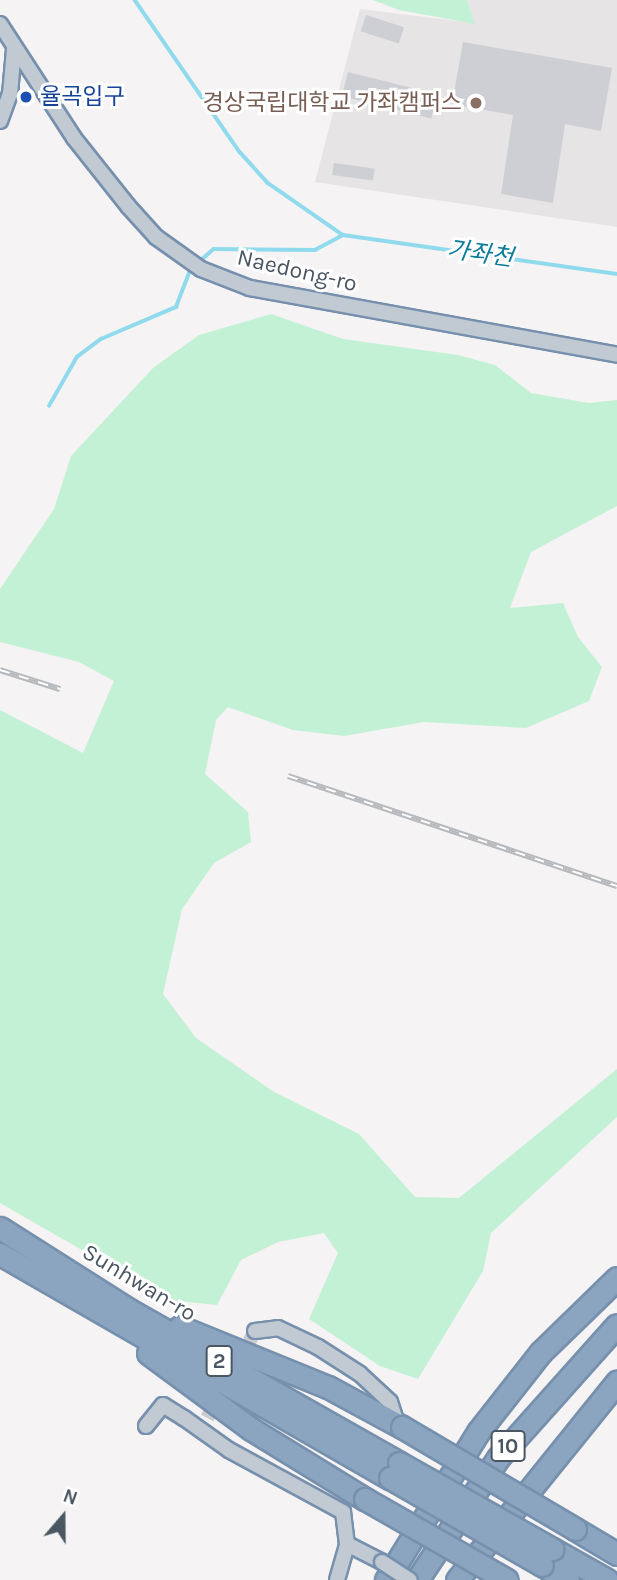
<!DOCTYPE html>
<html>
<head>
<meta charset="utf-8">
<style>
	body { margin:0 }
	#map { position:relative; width:617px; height:1580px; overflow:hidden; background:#f5f3f3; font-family:Karla,"Noto Sans KR",sans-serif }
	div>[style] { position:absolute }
	.education>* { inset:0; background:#e6e4e5 }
	.green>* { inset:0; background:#c3f1d5 }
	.stream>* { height:3.5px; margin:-1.75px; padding:0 1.75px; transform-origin:1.75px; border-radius:1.75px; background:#90daee }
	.building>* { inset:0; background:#cdcfd5; transform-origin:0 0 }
	.minor-tunnel>* { height:14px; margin-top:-7px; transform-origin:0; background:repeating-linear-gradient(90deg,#caccce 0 14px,transparent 0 21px) }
	.roads { filter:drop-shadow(2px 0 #7690ad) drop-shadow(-2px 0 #7690ad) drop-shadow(0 2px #7690ad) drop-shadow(0 -2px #7690ad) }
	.minor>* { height:14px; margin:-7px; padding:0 7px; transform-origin:7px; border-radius:7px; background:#c1cad2 }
	.highway>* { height:21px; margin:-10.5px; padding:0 10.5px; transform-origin:10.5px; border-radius:10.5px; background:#8ba5c1 }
	.rail>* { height:6px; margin-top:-3px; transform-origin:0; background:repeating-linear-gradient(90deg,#fff 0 10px,#b5b8bd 0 20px); box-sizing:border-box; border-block:2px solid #b5b8bd }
	.bridges { filter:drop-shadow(2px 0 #7690ad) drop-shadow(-2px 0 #7690ad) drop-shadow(0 2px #7690ad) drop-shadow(0 -2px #7690ad) }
	.minor-bridge>* { height:14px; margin:-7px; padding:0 7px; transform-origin:7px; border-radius:7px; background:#c1cad2 }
	.highway-bridge>* { height:21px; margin:-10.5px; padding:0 10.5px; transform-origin:10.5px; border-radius:10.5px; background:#8ba5c1 }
	.dots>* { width:19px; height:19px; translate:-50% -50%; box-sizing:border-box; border:4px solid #fff; border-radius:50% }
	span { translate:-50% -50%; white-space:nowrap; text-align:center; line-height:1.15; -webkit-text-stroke:6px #fff; paint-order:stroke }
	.shield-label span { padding:2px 5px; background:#fff; border:2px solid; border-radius:5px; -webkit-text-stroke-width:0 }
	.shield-label { font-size:21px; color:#4a5661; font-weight:700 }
	.transit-label { font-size:23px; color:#164399 }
	.left { translate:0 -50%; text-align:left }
	.education-label { font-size:23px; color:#785e54 }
	.right { translate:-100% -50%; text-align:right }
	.street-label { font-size:23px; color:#4a5661 }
	.water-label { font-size:24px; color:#0c7c9b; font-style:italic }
	.north { position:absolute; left:28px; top:1482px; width:70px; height:70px; -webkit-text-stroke:5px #fff; paint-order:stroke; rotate:20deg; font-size:19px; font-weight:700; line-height:28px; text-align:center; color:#4a5661 }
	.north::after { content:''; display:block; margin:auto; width:24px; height:32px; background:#4a5661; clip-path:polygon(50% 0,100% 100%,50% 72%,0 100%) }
</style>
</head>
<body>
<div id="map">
	<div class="education">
		<div style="clip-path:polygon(467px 0,617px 0,617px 227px,315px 182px,360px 9px,474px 23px)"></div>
	</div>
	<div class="green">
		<div style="clip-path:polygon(373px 0,467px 0,475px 24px,399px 10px)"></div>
		<div style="clip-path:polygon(271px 314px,343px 339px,458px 355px,495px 365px,531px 393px,589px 403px,617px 400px,617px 506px,531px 552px,510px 608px,563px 603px,578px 637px,602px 667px,589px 701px,526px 728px,424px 722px,344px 736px,293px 730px,228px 707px,216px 720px,205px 774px,248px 812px,251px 842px,214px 863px,182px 909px,163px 994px,196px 1038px,274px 1092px,359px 1134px,415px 1197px,459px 1198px,617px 1069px,617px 1117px,491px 1233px,483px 1271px,418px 1379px,380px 1366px,309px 1319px,338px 1253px,324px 1233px,278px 1242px,241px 1260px,217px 1305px,169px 1300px,0 1203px,0 710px,83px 753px,114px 681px,79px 662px,0 642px,0 589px,54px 509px,71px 456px,153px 368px,199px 335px)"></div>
	</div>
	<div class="stream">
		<div style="left:135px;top:0;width:185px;rotate:55.4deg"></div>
		<div style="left:240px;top:152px;width:42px;rotate:47.9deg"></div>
		<div style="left:268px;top:183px;width:91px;rotate:34.7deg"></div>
		<div style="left:343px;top:235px;width:277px;rotate:8.1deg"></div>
		<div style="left:200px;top:261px;width:18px;rotate:-41deg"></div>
		<div style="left:214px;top:249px;width:101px;rotate:0.6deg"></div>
		<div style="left:315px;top:250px;width:32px;rotate:-28deg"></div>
		<div style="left:49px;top:406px;width:56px;rotate:-60.3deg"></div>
		<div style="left:77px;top:357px;width:30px;rotate:-37deg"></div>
		<div style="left:101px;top:339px;width:82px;rotate:-23.1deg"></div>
		<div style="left:176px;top:307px;width:42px;rotate:-69deg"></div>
	</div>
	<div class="building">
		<div style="left:366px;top:15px;width:40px;height:17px;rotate:18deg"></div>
		<div style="clip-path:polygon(463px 42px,612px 68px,601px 131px,565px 124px,553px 203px,501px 194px,513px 115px,452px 104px)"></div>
		<div style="left:348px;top:72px;width:92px;height:25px;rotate:14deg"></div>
		<div style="left:334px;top:163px;width:41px;height:12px;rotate:8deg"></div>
	</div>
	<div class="minor-tunnel">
		<div style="left:239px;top:1360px;width:33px;rotate:-61deg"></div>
		<div style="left:207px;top:1418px;width:25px;rotate:-61deg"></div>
	</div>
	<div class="roads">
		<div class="minor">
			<div style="left:0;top:24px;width:136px;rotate:57deg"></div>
			<div style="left:74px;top:138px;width:87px;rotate:51.5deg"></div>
			<div style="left:128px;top:206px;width:42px;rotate:47.9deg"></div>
			<div style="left:156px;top:237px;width:55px;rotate:35.4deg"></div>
			<div style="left:201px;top:269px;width:53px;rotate:21.2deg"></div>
			<div style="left:250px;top:288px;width:373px;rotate:10.3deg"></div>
			<div style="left:0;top:121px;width:29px;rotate:-70deg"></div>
			<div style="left:10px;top:94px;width:45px;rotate:-84.9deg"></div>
			<div style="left:255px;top:1331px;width:23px;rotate:-7deg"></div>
			<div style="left:278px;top:1328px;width:44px;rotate:25.4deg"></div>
			<div style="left:318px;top:1347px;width:50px;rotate:32.7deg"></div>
			<div style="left:360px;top:1374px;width:41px;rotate:43deg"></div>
			<div style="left:390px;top:1402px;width:23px;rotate:72deg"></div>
			<div style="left:146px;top:1426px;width:27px;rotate:-51deg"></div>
			<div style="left:163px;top:1405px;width:25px;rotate:32deg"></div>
			<div style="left:184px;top:1418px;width:55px;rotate:35.4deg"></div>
			<div style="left:229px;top:1450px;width:130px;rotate:28.5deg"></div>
			<div style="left:343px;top:1512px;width:32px;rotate:83deg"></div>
			<div style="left:347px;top:1544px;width:39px;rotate:27deg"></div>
			<div style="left:337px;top:1580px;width:37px;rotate:-74deg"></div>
		</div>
		<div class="highway">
			<div style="left:0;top:1228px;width:153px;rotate:32.4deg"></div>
			<div style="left:129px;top:1310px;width:310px;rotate:29.5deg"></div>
			<div style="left:0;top:1254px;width:450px;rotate:29.9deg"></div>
			<div style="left:180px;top:1327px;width:160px;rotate:22.1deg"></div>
			<div style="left:328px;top:1387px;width:84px;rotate:28.4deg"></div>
			<div style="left:148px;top:1353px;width:128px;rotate:36.4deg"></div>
			<div style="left:251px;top:1429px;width:134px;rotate:31.6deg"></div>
			<div style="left:575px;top:1529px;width:49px;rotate:30.8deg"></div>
			<div style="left:552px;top:1549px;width:63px;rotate:29.4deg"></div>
			<div style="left:542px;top:1565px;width:30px;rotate:30deg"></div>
			<div style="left:386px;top:1580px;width:174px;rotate:-58.1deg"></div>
			<div style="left:478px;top:1432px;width:102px;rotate:-51.8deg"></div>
			<div style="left:541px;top:1352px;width:106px;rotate:-44.2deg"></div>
			<div style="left:417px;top:1580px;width:146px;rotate:-56.4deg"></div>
			<div style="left:498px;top:1458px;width:178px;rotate:-48.2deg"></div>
			<div style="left:457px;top:1580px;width:255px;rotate:-51.1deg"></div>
		</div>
	</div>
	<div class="rail">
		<div style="left:0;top:670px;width:63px;rotate:17.6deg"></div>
		<div style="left:288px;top:776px;width:347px;rotate:18.5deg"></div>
	</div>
	<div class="bridges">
		<div class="minor-bridge">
			<div style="left:382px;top:1562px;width:33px;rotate:33deg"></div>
		</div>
		<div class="highway-bridge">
			<div style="left:402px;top:1427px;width:201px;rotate:30.5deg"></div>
			<div style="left:399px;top:1463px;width:176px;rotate:29.3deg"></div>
			<div style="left:390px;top:1478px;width:175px;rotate:29.8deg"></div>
			<div style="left:365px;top:1499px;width:163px;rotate:29.7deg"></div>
		</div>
	</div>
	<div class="dots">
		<div style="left:26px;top:97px;background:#1a4fb4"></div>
		<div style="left:476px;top:103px;background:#8d6e63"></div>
	</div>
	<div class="shield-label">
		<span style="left:219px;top:1361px">2</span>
		<span style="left:508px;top:1446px">10</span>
	</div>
	<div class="transit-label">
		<span class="left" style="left:40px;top:97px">율곡입구</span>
	</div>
	<div class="education-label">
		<span class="right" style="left:462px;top:103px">경상국립대학교 가좌캠퍼스</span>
	</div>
	<div class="street-label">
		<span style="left:297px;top:271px;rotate:13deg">Naedong-ro</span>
		<span style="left:139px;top:1283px;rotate:31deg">Sunhwan-ro</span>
	</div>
	<div class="water-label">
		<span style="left:480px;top:254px;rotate:8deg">가좌천</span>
	</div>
	<div class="north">N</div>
</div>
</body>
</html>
